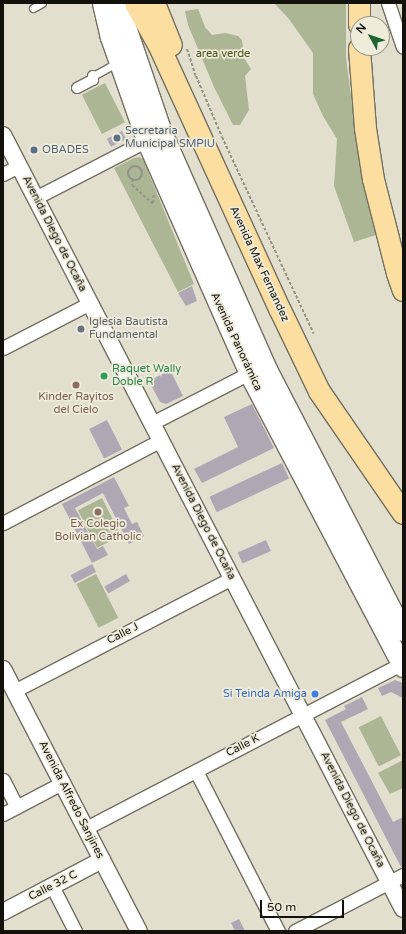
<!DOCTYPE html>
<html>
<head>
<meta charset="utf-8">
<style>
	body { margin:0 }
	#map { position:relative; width:406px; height:934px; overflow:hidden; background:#e3dfce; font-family:"Varela Round",sans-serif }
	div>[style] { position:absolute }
	.green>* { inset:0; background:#acb695; transform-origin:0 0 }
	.building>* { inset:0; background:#b0a7b5; transform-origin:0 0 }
	.path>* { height:2px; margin-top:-1px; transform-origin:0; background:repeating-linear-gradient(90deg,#959285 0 3px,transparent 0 5px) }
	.path>.ring { margin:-1px; padding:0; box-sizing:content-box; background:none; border:2px solid #959285; border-radius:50% }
	.roads { filter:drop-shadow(1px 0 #726f60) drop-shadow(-1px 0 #726f60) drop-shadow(0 1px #726f60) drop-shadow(0 -1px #726f60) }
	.service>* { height:7px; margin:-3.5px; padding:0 3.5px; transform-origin:3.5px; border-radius:3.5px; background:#fff }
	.pedestrian>* { height:10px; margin:-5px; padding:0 5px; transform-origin:5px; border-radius:5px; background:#fff }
	.minor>* { height:13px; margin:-6.5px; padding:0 6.5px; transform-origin:6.5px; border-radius:6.5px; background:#fff }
	.tertiary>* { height:16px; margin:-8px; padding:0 8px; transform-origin:8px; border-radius:8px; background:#fff }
	.secondary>* { height:19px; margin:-9.5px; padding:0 9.5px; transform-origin:9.5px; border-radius:9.5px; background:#fff }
	.primary>* { height:21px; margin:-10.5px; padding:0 10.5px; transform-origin:10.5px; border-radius:10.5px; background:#fcdfa0 }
	.dots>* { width:11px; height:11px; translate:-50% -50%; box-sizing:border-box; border:2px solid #f0ecdb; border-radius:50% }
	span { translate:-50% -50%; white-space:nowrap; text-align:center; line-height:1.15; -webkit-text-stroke:3.5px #f0ecdb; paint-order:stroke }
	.park-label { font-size:11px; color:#45531a }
	.service-label { font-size:11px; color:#4e5e75 }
	.left { translate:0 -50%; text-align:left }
	.street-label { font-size:11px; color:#12110b }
	.worship-label { font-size:11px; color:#5b616d }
	.leisure-label { font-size:11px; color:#27864d }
	.education-label { font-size:11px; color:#785e54 }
	.shop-label { font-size:11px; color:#366cbe }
	.right { translate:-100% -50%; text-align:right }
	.frame { position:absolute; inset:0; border:4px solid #12110b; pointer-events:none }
	.north { position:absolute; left:350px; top:16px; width:40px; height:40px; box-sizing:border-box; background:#f0ecdb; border:1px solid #979488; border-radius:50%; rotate:310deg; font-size:11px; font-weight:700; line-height:16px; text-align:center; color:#12110b }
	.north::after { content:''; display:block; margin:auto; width:14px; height:18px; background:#1e6532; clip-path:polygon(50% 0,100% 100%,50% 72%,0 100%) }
	.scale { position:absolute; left:260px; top:900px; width:84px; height:18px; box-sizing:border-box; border:2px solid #12110b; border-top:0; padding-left:5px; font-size:12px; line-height:14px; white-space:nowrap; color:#12110b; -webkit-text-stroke:3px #f0ecdb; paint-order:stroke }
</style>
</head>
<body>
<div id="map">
	<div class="green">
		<div style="clip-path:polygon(274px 3px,346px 3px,346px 57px,360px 168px,379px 234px,354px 242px,334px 186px,337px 139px,323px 116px,313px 94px,313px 53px,289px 19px)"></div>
		<div style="clip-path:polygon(198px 9px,205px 27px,212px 35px,225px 33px,238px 36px,242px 40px,244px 58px,251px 69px,245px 76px,249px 110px,240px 125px,233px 125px,214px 87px,188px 25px,185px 11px)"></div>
		<div style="left:105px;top:83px;width:44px;height:26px;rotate:63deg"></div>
		<div style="clip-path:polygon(139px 157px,143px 159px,194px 284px,178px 292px,114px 168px,134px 158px)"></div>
		<div style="left:102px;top:498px;width:42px;height:27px;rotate:63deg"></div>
		<div style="left:96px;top:574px;width:49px;height:22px;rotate:63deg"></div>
		<div style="left:381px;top:716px;width:44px;height:25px;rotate:63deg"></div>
		<div style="clip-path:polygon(403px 760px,403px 788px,390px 794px,378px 773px)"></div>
	</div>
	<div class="building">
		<div style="left:122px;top:131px;width:9px;height:17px;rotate:63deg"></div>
		<div style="clip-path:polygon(192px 286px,197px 301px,186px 306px,178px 293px)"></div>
		<div style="clip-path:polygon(170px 370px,183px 396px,166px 404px,160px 402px,149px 381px)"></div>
		<div style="clip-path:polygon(252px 404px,274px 448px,202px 483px,194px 469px,238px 447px,224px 417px)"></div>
		<div style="left:107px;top:420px;width:33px;height:20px;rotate:63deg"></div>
		<div style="left:282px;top:463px;width:17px;height:80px;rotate:65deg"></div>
		<div style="clip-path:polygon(114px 477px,129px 506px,124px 508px,132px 524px,137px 522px,144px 536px,129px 544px,103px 493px,75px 508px,97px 549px,103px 546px,108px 555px,92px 563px,62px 504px)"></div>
		<div style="left:266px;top:540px;width:12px;height:31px;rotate:66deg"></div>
		<div style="left:92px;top:564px;width:9px;height:24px;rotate:63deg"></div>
		<div style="left:126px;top:574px;width:8px;height:25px;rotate:60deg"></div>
		<div style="clip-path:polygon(395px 680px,403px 683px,403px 698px,391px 692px,382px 696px,378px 688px)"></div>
		<div style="clip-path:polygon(362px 697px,368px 709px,341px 722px,393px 822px,403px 817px,403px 867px,401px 867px,325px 720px,346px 709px,344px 706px)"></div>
		<div style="clip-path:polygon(239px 919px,245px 931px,235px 931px,231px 923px)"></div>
	</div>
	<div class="path">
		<div style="left:187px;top:49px;width:28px;rotate:72deg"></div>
		<div style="left:196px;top:76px;width:66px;rotate:66.9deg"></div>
		<div style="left:222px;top:137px;width:217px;rotate:65deg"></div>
		<div class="ring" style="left:128px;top:166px;width:12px;height:12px"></div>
		<div style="left:133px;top:179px;width:6px;rotate:99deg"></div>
		<div style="left:132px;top:185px;width:27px;rotate:42deg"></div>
		<div style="left:152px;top:203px;width:1px"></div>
		<div style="left:153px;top:203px;width:9px;rotate:-84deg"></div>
	</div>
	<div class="roads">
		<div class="service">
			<div style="left:33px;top:8px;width:10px;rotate:-29deg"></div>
			<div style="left:93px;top:76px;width:29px;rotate:-29deg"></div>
		</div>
		<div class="pedestrian">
			<div style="left:77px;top:88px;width:18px;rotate:-27deg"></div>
			<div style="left:93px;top:80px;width:4px;rotate:-90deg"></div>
		</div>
		<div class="minor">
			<div style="left:388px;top:3px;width:46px;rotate:71.2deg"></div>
			<div style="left:3px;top:174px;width:18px;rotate:-27deg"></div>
			<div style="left:35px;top:198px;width:133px;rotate:-27.3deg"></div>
			<div style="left:3px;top:348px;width:98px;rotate:-27.3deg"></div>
			<div style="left:152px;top:423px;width:116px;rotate:-27.2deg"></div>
			<div style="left:3px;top:523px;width:178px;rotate:-27.7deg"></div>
			<div style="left:14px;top:691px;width:246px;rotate:-27.4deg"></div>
			<div style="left:196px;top:771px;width:180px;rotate:62.9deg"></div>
			<div style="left:3px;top:780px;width:30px;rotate:63deg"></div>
			<div style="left:3px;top:814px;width:67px;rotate:-27.7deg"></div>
			<div style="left:86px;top:828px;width:355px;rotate:-27.5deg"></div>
			<div style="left:52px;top:886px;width:51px;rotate:62.9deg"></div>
			<div style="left:295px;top:931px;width:122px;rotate:-27.4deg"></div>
		</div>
		<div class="tertiary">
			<div style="left:3px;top:135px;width:871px;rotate:62.67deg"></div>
			<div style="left:3px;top:669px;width:295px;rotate:62.6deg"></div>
			<div style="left:3px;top:912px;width:112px;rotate:-27.7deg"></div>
		</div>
		<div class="secondary">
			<div style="left:102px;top:3px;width:35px;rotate:77deg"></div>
			<div style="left:110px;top:37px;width:109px;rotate:70.7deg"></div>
			<div style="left:146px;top:140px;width:256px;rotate:66.2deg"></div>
			<div style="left:249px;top:374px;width:331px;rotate:62.3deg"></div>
			<div style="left:118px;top:3px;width:136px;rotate:71.2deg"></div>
			<div style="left:162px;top:132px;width:259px;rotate:66.1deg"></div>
			<div style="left:267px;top:369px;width:295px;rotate:62.6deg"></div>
		</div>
		<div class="primary">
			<div style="left:135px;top:3px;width:47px;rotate:60.7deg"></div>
			<div style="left:158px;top:44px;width:293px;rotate:65.4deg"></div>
			<div style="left:280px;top:310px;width:90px;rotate:64.3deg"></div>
			<div style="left:319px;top:391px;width:148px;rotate:55.5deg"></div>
			<div style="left:154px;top:3px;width:45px;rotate:68deg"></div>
			<div style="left:359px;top:24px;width:21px;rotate:-90deg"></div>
			<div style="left:359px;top:48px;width:80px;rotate:85.7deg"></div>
			<div style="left:365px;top:128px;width:52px;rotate:81.1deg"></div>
			<div style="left:373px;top:179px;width:97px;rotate:75.7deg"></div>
			<div style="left:397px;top:273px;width:18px;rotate:71deg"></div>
		</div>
	</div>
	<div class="dots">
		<div style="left:117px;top:138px;background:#5c6f8a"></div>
		<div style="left:34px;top:150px;background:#5c6f8a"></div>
		<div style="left:81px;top:329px;background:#6b7280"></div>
		<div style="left:104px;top:376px;background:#2e9e5b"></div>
		<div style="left:76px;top:385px;background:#8d6e63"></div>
		<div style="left:98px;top:512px;background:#8d6e63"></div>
		<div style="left:315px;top:694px;background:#3f7fe0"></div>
	</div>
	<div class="park-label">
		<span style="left:223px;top:54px">area verde</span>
	</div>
	<div class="service-label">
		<span class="left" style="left:125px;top:138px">Secretaria<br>Municipal SMPIU</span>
		<span class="left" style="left:42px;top:150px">OBADES</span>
	</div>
	<div class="street-label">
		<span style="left:54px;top:234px;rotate:63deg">Avenida Diego de Ocaña</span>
		<span style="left:259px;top:264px;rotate:65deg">Avenida Max Fernandez</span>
		<span style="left:236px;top:342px;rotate:65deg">Avenida Panorámica</span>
		<span style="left:203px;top:522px;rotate:63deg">Avenida Diego de Ocaña</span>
		<span style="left:123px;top:634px;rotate:-27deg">Calle J</span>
		<span style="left:243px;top:746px;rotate:-27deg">Calle K</span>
		<span style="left:71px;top:800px;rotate:63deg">Avenida Alfredo Sanjines</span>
		<span style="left:352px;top:810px;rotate:63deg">Avenida Diego de Ocaña</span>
		<span style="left:53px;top:886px;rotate:-27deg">Calle 32 C</span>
	</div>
	<div class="worship-label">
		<span class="left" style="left:89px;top:329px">Iglesia Bautista<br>Fundamental</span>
	</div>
	<div class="leisure-label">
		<span class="left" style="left:112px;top:376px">Raquet Wally<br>Doble R</span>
	</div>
	<div class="education-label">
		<span style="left:76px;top:404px">Kinder Rayitos<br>del Cielo</span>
		<span style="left:98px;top:531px">Ex Colegio<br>Bolivian Catholic</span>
	</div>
	<div class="shop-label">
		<span class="right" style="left:307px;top:694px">Si Teinda Amiga</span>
	</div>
	<div class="frame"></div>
	<div class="north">N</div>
	<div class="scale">50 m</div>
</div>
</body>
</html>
